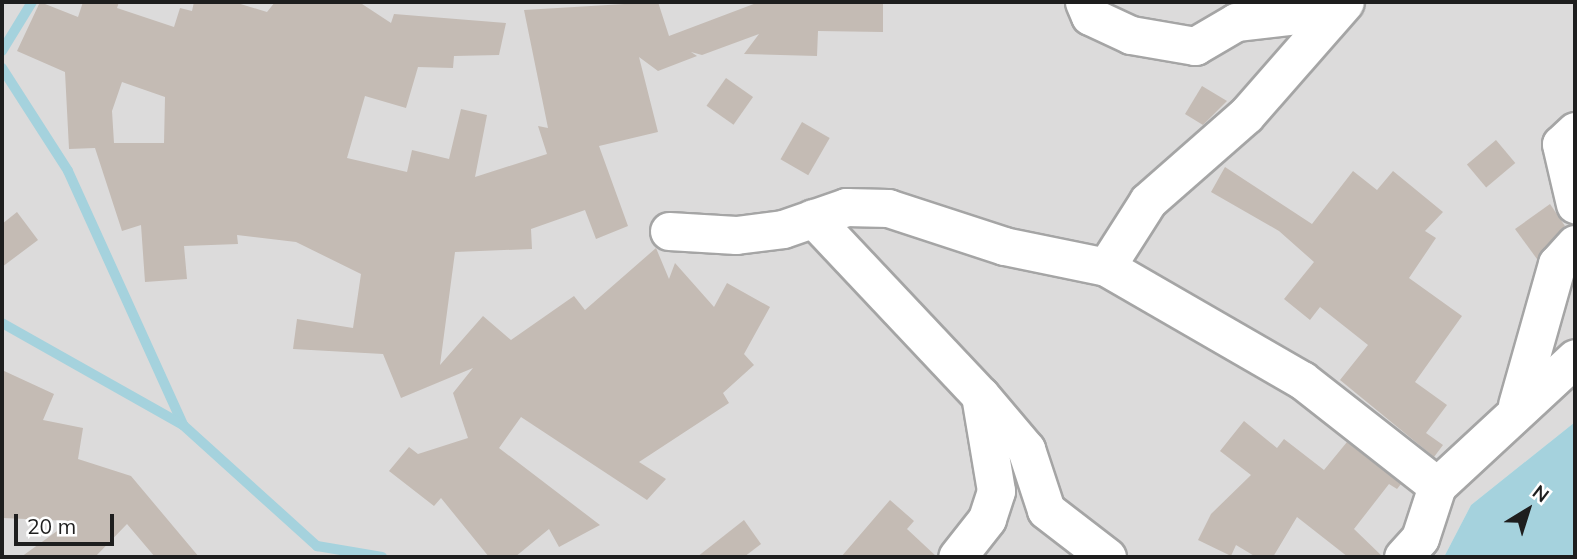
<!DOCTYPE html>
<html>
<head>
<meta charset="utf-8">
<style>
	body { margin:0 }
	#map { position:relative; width:1577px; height:559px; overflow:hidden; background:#efebe5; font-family:Mulish,sans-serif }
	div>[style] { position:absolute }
	.residential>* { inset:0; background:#dcdbdb }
	.water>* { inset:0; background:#a5d2dd }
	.stream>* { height:10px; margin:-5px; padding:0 5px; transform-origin:5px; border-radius:5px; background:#a5d2dd }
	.building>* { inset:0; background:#c4bbb4; transform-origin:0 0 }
	.roads { filter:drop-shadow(2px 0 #a5a5a5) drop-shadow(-2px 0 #a5a5a5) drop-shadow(0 2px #a5a5a5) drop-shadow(0 -2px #a5a5a5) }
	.minor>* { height:37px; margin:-18.5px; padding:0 18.5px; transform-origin:18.5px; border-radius:18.5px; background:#fff }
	span { translate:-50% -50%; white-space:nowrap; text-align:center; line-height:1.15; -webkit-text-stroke:5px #fff; paint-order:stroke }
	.frame { position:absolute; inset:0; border:4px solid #1e1e1e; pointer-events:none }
	.north { position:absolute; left:1493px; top:475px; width:70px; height:70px; -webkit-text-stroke:5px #fff; paint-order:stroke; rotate:38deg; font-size:19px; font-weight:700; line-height:28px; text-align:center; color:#1e1e1e }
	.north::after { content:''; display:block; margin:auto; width:24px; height:32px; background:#1e1e1e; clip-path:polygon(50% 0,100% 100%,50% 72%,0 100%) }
	.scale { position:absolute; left:14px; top:514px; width:100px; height:32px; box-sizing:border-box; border:4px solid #1e1e1e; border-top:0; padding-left:9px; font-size:21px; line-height:24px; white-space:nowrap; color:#1e1e1e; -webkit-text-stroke:5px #fff; paint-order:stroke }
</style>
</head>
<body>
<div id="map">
	<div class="residential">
		<div style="clip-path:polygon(2px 2px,1575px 2px,1575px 422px,1471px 505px,1444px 557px,2px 557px)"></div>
	</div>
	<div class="water">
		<div style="clip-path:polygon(1575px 422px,1575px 557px,1444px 557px,1471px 505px)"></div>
	</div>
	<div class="stream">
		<div style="left:2px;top:51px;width:57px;rotate:-58.5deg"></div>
		<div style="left:2px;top:68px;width:122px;rotate:57.3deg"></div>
		<div style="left:68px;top:171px;width:279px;rotate:65.6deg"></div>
		<div style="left:2px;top:323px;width:208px;rotate:29.4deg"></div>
		<div style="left:183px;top:425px;width:181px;rotate:42.1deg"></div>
		<div style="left:317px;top:546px;width:66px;rotate:9.6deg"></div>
	</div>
	<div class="building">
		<div style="clip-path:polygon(evenodd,40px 2px,78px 17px,83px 2px,119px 2px,117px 8px,174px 27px,180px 8px,192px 11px,194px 2px,234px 2px,267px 12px,275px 2px,359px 2px,391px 23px,394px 14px,506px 23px,499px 55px,454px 56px,453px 68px,418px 67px,406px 108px,365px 96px,347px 158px,407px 172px,412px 150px,449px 159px,461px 109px,487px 115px,475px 177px,547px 154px,538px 126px,548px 128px,524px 10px,658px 2px,669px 36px,759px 2px,883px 2px,883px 32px,818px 31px,817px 56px,744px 54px,759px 34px,702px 55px,691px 52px,697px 56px,658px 71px,639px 57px,658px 132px,599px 146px,628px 226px,596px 239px,585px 210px,531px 229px,532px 249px,455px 252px,440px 365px,483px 316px,511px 340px,574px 296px,585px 310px,656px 248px,669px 279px,675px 263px,714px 307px,727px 283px,770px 307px,744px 354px,754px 365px,723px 393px,729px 403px,639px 462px,666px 479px,647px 500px,521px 417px,499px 448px,600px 525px,559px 547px,549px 529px,515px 557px,489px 557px,441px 498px,434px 506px,389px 471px,409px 447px,418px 454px,468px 438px,453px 393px,473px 368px,401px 398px,383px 354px,293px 349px,297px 319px,353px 328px,361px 274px,296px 242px,237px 235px,238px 244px,184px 246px,187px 279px,145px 282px,141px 225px,122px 231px,95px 148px,69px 149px,65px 72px,17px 51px,40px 2px,122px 82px,165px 97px,164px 143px,114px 143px,112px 111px,122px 82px)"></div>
		<div style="left:726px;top:78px;width:33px;height:34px;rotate:35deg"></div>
		<div style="clip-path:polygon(1202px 86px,1227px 101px,1203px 125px,1185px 114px)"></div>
		<div style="left:802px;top:122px;width:32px;height:43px;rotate:30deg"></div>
		<div style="left:1496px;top:140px;width:30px;height:38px;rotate:50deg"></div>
		<div style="clip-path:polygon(1225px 167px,1312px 224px,1353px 171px,1377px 190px,1393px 171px,1443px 212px,1425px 231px,1436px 238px,1409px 278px,1462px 316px,1415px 382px,1447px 405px,1426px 433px,1443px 445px,1434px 457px,1340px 380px,1368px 345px,1320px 307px,1310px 320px,1284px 299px,1314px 262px,1279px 231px,1211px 192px)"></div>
		<div style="clip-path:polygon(1550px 204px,1565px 226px,1537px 259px,1515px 229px)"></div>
		<div style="clip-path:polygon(17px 212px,38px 240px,2px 267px,2px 224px)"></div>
		<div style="clip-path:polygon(2px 370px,54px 394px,43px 420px,83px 428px,78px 459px,131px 476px,199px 557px,155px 557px,127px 524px,95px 557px,21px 557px,71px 521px,3px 518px)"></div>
		<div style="clip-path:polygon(1244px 421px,1277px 448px,1284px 439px,1324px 470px,1347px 442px,1401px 484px,1397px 489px,1389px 484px,1354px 529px,1383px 557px,1348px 557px,1297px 517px,1273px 557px,1256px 557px,1236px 545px,1231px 556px,1198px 540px,1211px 514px,1251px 475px,1220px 451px)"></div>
		<div style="clip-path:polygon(890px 500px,914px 521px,907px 529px,937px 557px,841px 557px)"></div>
		<div style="clip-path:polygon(744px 520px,761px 544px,744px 557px,697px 557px)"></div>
	</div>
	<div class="roads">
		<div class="minor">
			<div style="left:1084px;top:2px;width:15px;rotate:67deg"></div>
			<div style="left:1090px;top:16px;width:45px;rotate:24.9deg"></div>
			<div style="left:1131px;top:35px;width:65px;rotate:9.8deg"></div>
			<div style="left:1195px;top:46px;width:48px;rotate:-30.3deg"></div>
			<div style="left:1236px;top:22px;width:98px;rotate:-6.5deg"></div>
			<div style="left:1575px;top:131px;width:19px;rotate:137deg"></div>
			<div style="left:1561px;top:144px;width:62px;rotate:76.9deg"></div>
			<div style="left:813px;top:218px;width:243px;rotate:46.7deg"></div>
			<div style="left:980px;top:395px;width:97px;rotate:80.5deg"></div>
			<div style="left:996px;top:491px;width:29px;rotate:108deg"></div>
			<div style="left:987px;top:519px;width:48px;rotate:128.3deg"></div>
			<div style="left:669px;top:231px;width:67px;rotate:3.4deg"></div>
			<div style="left:736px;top:235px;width:47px;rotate:-7.3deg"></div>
			<div style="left:783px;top:229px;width:67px;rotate:-19.2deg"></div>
			<div style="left:846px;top:207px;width:42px;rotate:1.4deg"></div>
			<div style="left:888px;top:208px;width:122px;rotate:18.1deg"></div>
			<div style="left:1004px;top:246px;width:104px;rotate:11.6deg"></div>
			<div style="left:1106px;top:267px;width:78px;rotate:-57.5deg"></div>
			<div style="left:1148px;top:201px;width:130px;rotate:-41.3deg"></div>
			<div style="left:1246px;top:115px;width:150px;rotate:-48.8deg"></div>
			<div style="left:1106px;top:267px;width:226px;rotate:30deg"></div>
			<div style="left:1302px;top:380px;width:172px;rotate:38.1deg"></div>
			<div style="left:981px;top:396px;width:70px;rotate:49.7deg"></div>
			<div style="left:1026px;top:449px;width:64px;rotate:71.8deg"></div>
			<div style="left:1046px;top:510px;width:77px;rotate:37.6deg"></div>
			<div style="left:1517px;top:405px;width:147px;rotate:-74.2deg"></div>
			<div style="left:1557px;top:264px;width:27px;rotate:-48deg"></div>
			<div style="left:1403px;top:557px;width:25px;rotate:-48deg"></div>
			<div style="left:1420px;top:538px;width:55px;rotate:-71.9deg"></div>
			<div style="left:1437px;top:486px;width:188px;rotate:-42.8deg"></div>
		</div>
	</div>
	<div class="frame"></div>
	<div class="north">N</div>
	<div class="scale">20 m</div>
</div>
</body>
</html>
